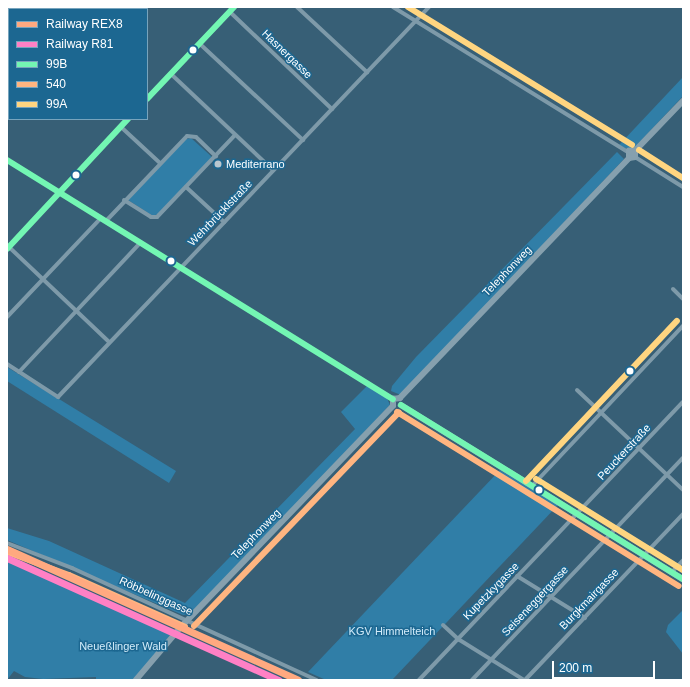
<!DOCTYPE html>
<html>
<head>
<meta charset="utf-8">
<style>
	body { margin:0 }
	#map { position:relative; width:690px; height:687px; overflow:hidden; background:#375f76; font-family:Helvetica,sans-serif }
	div>[style] { position:absolute }
	.green>* { inset:0; background:#307ea7 }
	.street>* { height:4px; margin:-2px; padding:0 2px; transform-origin:2px; border-radius:2px; background:#7e9aa9 }
	.secondary>* { height:5.5px; margin:-2.75px; padding:0 2.75px; transform-origin:2.75px; border-radius:2.75px; background:#86a0ae }
	.bus-1>* { height:6px; margin:-3px; padding:0 3px; transform-origin:3px; border-radius:3px; background:#73f6b3 }
	.bus-2>* { height:6px; margin:-3px; padding:0 3px; transform-origin:3px; border-radius:3px; background:#ffb580 }
	.bus-3>* { height:6px; margin:-3px; padding:0 3px; transform-origin:3px; border-radius:3px; background:#ffd580 }
	.rail-1>* { height:7px; margin:-3.5px; padding:0 3.5px; transform-origin:3.5px; border-radius:3.5px; background:#ffa980 }
	.rail-2>* { height:7px; margin:-3.5px; padding:0 3.5px; transform-origin:3.5px; border-radius:3.5px; background:#ff80c5 }
	.dots>* { width:11px; height:11px; translate:-50% -50%; box-sizing:border-box; border:2px solid #1c6791; border-radius:50% }
	span { translate:-50% -50%; white-space:nowrap; text-align:center; line-height:1.15; -webkit-text-stroke:3px #1c6791; paint-order:stroke }
	.street-label { font-size:11px; color:#fff }
	.poi-label { font-size:11px; color:#fff }
	.left { translate:0 -50%; text-align:left }
	.park-label { font-size:11px; color:#d2ecfa }
	.frame { position:absolute; inset:0; border:8px solid #fff; pointer-events:none }
	.legend { position:absolute; left:8px; top:8px; width:140px; height:112px; box-sizing:border-box; background:#1c6791; border:1px solid #77a4bd; margin:0; padding:5px 7px; list-style:none; font-size:12px; color:#fff }
	.legend li { display:flex; align-items:center; gap:8px; height:20px }
	.legend b { width:20px; border:1px solid #77a4bd }
	.scale { position:absolute; left:552px; top:661px; width:103px; height:18px; box-sizing:border-box; border:2px solid #fff; border-top:0; padding-left:5px; font-size:12px; line-height:14px; white-space:nowrap; color:#fff; -webkit-text-stroke:3px #1c6791; paint-order:stroke }
</style>
</head>
<body>
<div id="map">
	<div class="green">
		<div style="clip-path:polygon(683px 77px,683px 96px,634px 148px,625px 148px,619px 145px)"></div>
		<div style="clip-path:polygon(191px 138px,212px 157px,158px 214px,153px 216px,128px 200px,186px 139px)"></div>
		<div style="clip-path:polygon(617px 152px,624px 159px,401px 395px,391px 391px,392px 386px,416px 357px)"></div>
		<div style="clip-path:polygon(7px 367px,176px 471px,169px 483px,7px 381px)"></div>
		<div style="clip-path:polygon(367px 386px,387px 398px,390px 405px,191px 614px,183px 615px,7px 540px,7px 528px,49px 541px,185px 603px,355px 429px,341px 412px)"></div>
		<div style="clip-path:polygon(500px 470px,558px 505px,392px 680px,326px 680px,308px 672px)"></div>
		<div style="clip-path:polygon(7px 559px,48px 578px,171px 634px,134px 680px,96px 680px,96px 677px,43px 679px,25px 677px,14px 671px,7px 680px)"></div>
		<div style="clip-path:polygon(683px 610px,683px 654px,666px 632px,668px 625px)"></div>
	</div>
	<div class="street">
		<div style="left:297px;top:7px;width:96px;rotate:42.9deg"></div>
		<div style="left:393px;top:7px;width:276px;rotate:31.7deg"></div>
		<div style="left:230px;top:12px;width:141px;rotate:43.6deg"></div>
		<div style="left:200px;top:44px;width:141px;rotate:43deg"></div>
		<div style="left:171px;top:74px;width:140px;rotate:43.3deg"></div>
		<div style="left:147px;top:99px;width:127px;rotate:-46.6deg"></div>
		<div style="left:121px;top:127px;width:53px;rotate:42.7deg"></div>
		<div style="left:635px;top:157px;width:57px;rotate:32deg"></div>
		<div style="left:7px;top:160px;width:454px;rotate:31.8deg"></div>
		<div style="left:186px;top:187px;width:52px;rotate:42.6deg"></div>
		<div style="left:124px;top:200px;width:32px;rotate:32deg"></div>
		<div style="left:151px;top:217px;width:6px"></div>
		<div style="left:157px;top:217px;width:113px;rotate:-46.4deg"></div>
		<div style="left:106px;top:221px;width:117px;rotate:-46.4deg"></div>
		<div style="left:187px;top:136px;width:9px;rotate:6deg"></div>
		<div style="left:196px;top:137px;width:28px;rotate:44deg"></div>
		<div style="left:9px;top:247px;width:138px;rotate:43.5deg"></div>
		<div style="left:7px;top:249px;width:178px;rotate:-47.1deg"></div>
		<div style="left:673px;top:289px;width:14px;rotate:45deg"></div>
		<div style="left:7px;top:317px;width:137px;rotate:-46.5deg"></div>
		<div style="left:7px;top:364px;width:61px;rotate:32.9deg"></div>
		<div style="left:58px;top:397px;width:538px;rotate:-46.43deg"></div>
		<div style="left:19px;top:372px;width:178px;rotate:-46.8deg"></div>
		<div style="left:577px;top:390px;width:146px;rotate:43.3deg"></div>
		<div style="left:532px;top:486px;width:220px;rotate:-46.7deg"></div>
		<div style="left:7px;top:543px;width:70px;rotate:21deg"></div>
		<div style="left:72px;top:568px;width:269px;rotate:24.6deg"></div>
		<div style="left:672px;top:572px;width:16px;rotate:-47deg"></div>
		<div style="left:517px;top:576px;width:80px;rotate:31.7deg"></div>
		<div style="left:443px;top:625px;width:21px;rotate:43deg"></div>
		<div style="left:458px;top:639px;width:78px;rotate:31.8deg"></div>
		<div style="left:419px;top:680px;width:383px;rotate:-46.5deg"></div>
		<div style="left:472px;top:680px;width:306px;rotate:-46.5deg"></div>
		<div style="left:525px;top:680px;width:229px;rotate:-46.4deg"></div>
	</div>
	<div class="secondary">
		<div style="left:635px;top:151px;width:69px;rotate:-46.2deg"></div>
		<div style="left:629px;top:158px;width:7px;rotate:-90deg"></div>
		<div style="left:629px;top:151px;width:6px"></div>
		<div style="left:629px;top:158px;width:6px;rotate:-9deg"></div>
		<div style="left:635px;top:157px;width:6px;rotate:-90deg"></div>
		<div style="left:400px;top:398px;width:332px;rotate:-46.3deg"></div>
		<div style="left:401px;top:405px;width:331px;rotate:31.7deg"></div>
		<div style="left:393px;top:406px;width:7px;rotate:-90deg"></div>
		<div style="left:393px;top:399px;width:7px;rotate:-8deg"></div>
		<div style="left:136px;top:680px;width:70px;rotate:-49.7deg"></div>
		<div style="left:181px;top:627px;width:306px;rotate:-46.2deg"></div>
	</div>
	<div class="bus-1">
		<div style="left:147px;top:99px;width:127px;rotate:-46.6deg"></div>
		<div style="left:7px;top:160px;width:454px;rotate:31.8deg"></div>
		<div style="left:7px;top:249px;width:178px;rotate:-47.1deg"></div>
		<div style="left:401px;top:405px;width:331px;rotate:31.7deg"></div>
	</div>
	<div class="bus-2">
		<div style="left:397px;top:412px;width:331px;rotate:31.7deg"></div>
		<div style="left:7px;top:552px;width:66px;rotate:20.4deg"></div>
		<div style="left:69px;top:575px;width:127px;rotate:24.1deg"></div>
		<div style="left:194px;top:626px;width:296px;rotate:-46.2deg"></div>
	</div>
	<div class="bus-3">
		<div style="left:408px;top:7px;width:263px;rotate:31.6deg"></div>
		<div style="left:639px;top:150px;width:52px;rotate:32.5deg"></div>
		<div style="left:536px;top:479px;width:173px;rotate:31.8deg"></div>
		<div style="left:526px;top:481px;width:220px;rotate:-46.7deg"></div>
	</div>
	<div class="rail-1">
		<div style="left:7px;top:549px;width:319px;rotate:24.2deg"></div>
	</div>
	<div class="rail-2">
		<div style="left:7px;top:558px;width:298px;rotate:24.2deg"></div>
	</div>
	<div class="dots">
		<div style="left:193px;top:50px;background:#fff"></div>
		<div style="left:218px;top:164px;background:#b9c7cf"></div>
		<div style="left:76px;top:175px;background:#fff"></div>
		<div style="left:171px;top:261px;background:#fff"></div>
		<div style="left:630px;top:371px;background:#fff"></div>
		<div style="left:539px;top:490px;background:#fff"></div>
	</div>
	<div class="street-label">
		<span style="left:287px;top:54px;rotate:44deg">Hasnergasse</span>
		<span style="left:220px;top:213px;rotate:-46deg">Wehrbrücklstraße</span>
		<span style="left:507px;top:271px;rotate:-46deg">Telephonweg</span>
		<span style="left:624px;top:452px;rotate:-47deg">Peuckerstraße</span>
		<span style="left:256px;top:534px;rotate:-46deg">Telephonweg</span>
		<span style="left:491px;top:591px;rotate:-46deg">Kupetzkygasse</span>
		<span style="left:156px;top:596px;rotate:24deg">Röbbelinggasse</span>
		<span style="left:589px;top:599px;rotate:-46deg">Burgkmairgasse</span>
		<span style="left:535px;top:601px;rotate:-47deg">Seiseneggergasse</span>
	</div>
	<div class="poi-label">
		<span class="left" style="left:226px;top:164px">Mediterrano</span>
	</div>
	<div class="park-label">
		<span style="left:392px;top:631px">KGV Himmelteich</span>
		<span style="left:123px;top:646px">Neueßlinger Wald</span>
	</div>
	<div class="frame"></div>
	<ul class="legend">
	<li><b style="height:5px;background:#ffa980"></b>Railway REX8</li>
	<li><b style="height:5px;background:#ff80c5"></b>Railway R81</li>
	<li><b style="height:5px;background:#73f6b3"></b>99B</li>
	<li><b style="height:5px;background:#ffb580"></b>540</li>
	<li><b style="height:5px;background:#ffd580"></b>99A</li>
	</ul>
	<div class="scale">200 m</div>
</div>
</body>
</html>
